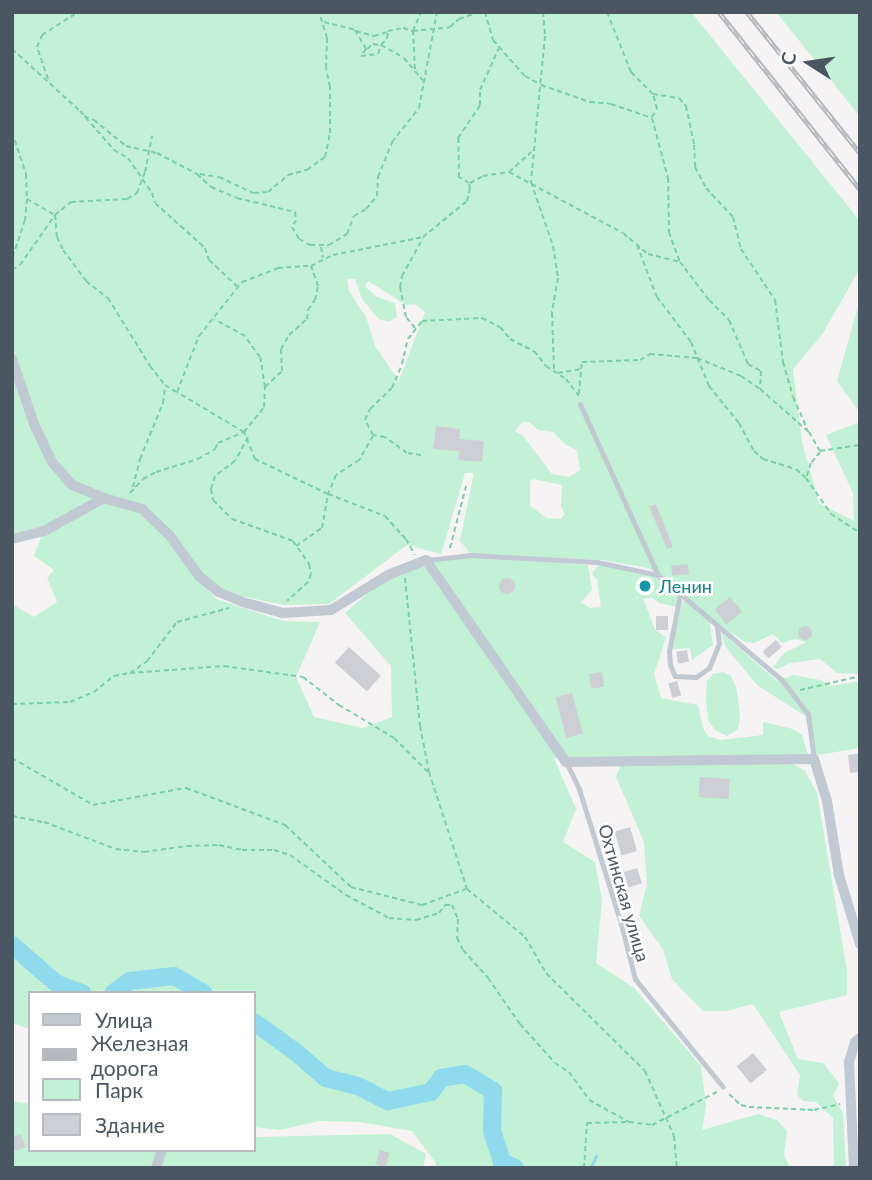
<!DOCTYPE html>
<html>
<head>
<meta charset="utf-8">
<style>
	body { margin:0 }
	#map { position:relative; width:872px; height:1180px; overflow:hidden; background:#f5f3f3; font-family:Lato,sans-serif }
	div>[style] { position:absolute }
	.green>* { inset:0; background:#c3f1d5 }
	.stream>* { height:2.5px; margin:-1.25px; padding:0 1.25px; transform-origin:1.25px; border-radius:1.25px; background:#90daee }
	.river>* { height:18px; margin:-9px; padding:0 9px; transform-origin:9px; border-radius:9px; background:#90daee }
	.building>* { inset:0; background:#cdcfd5; transform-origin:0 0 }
	.round { border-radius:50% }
	.path>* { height:2px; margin-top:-1px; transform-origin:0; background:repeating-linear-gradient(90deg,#7ad0a6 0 5px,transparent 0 8.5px) }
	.service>* { height:5px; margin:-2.5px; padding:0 2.5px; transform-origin:2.5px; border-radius:2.5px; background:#c1cad2 }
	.minor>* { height:10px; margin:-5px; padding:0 5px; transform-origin:5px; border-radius:5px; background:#c1cad2 }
	.rail>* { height:5px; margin-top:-2.5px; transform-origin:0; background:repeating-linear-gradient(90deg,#fff 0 8px,#b5b8bd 0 16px); box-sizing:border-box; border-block:2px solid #b5b8bd }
	.dots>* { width:19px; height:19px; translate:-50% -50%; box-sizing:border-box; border:4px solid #fff; border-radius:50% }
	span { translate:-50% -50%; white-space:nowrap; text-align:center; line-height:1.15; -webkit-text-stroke:5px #fff; paint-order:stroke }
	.culture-label { font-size:18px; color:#0d838f }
	.left { translate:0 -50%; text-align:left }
	.street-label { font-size:18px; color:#4a5661 }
	.frame { position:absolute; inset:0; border:14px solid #4a5661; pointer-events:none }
	.legend { position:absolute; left:28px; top:991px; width:228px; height:161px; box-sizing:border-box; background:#fff; border:2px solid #b7bbc0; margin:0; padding:9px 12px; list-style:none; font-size:21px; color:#4a5661 }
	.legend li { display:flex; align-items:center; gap:14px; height:35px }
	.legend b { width:35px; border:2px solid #b7bbc0 }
	.north { position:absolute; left:774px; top:28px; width:70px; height:70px; -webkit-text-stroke:5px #fff; paint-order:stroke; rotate:282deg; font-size:19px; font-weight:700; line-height:28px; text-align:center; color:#4a5661 }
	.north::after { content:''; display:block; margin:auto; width:24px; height:32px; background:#4a5661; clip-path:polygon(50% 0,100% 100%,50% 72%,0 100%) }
</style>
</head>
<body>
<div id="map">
	<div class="green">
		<div style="clip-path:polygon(evenodd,12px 12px,691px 12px,860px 221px,860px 268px,822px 335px,793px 369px,802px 442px,819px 503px,854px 521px,853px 493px,826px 435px,860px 422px,860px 674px,837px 673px,820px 659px,790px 663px,778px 669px,773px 667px,784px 653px,807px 642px,795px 639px,782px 643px,773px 634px,754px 643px,745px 642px,709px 618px,713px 645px,692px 660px,690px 648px,671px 649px,684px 597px,663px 576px,648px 568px,602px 560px,471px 554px,460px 541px,474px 473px,465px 473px,441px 554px,407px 545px,329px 604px,284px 605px,240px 596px,200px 577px,216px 599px,283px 621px,320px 622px,296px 677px,314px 717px,363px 728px,392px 717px,391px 666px,345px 613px,379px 584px,425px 561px,471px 556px,588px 565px,592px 590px,581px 602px,590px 608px,601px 607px,597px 580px,592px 574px,598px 565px,657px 576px,680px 595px,677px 607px,659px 603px,653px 598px,643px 598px,655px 630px,666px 637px,654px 674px,661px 698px,698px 705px,703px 728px,708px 736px,721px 740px,763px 735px,763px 722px,793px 729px,802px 735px,808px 755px,554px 758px,576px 809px,563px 842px,595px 862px,602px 900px,596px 963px,634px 988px,701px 1066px,706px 1106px,702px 1130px,758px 1114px,777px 1120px,787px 1131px,784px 1155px,790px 1168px,435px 1168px,436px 1163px,412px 1131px,359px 1122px,319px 1121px,280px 1130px,254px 1127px,254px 993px,30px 993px,30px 1029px,12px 1023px,12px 604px,34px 617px,57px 602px,47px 578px,54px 570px,34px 556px,43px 532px,104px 497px,43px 530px,12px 534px,12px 12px,347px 279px,355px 279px,362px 299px,379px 319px,389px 322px,397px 317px,395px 303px,377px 297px,365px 286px,368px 281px,406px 305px,415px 304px,425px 312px,399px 381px,375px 346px,366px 317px,349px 291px,347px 279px,12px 12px,522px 422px,529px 422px,538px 430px,553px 432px,566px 445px,577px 450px,580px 470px,569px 477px,552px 474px,523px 436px,515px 431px,522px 422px,12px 12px,533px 479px,562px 485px,561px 507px,565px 514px,560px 519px,547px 518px,530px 506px,530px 481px,533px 479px)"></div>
		<div style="clip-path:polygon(776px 12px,860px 12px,860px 117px,830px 79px)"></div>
		<div style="clip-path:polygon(860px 299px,860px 413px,837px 381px)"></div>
		<div style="clip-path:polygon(721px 632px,777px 681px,793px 675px,820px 680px,831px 686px,860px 681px,860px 748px,818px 755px,815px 753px,805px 716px,757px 685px,725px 646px)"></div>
		<div style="clip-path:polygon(723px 672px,731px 676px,737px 690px,740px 717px,738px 729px,727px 736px,715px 730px,708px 720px,706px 699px,707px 681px,713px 674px)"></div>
		<div style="clip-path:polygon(789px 762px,805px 771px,817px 793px,847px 971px,847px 995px,779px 1012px,798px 1059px,823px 1063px,839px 1083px,833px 1096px,843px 1113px,846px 1168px,834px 1168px,833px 1118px,816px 1102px,803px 1101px,797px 1095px,800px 1075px,753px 1004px,727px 1011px,703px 1011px,672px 979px,663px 949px,639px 916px,647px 884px,644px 842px,616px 777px,621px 764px)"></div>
		<div style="clip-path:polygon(12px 1101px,30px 1104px,30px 1150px,254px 1150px,254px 1137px,390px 1134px,426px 1154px,423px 1168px,12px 1168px)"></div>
	</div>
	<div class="stream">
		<div style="left:590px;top:1168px;width:13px;rotate:-63deg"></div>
	</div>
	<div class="river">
		<div style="left:12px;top:945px;width:60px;rotate:40.9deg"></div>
		<div style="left:57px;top:984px;width:27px;rotate:20deg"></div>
		<div style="left:113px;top:993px;width:21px;rotate:-35deg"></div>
		<div style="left:130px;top:981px;width:44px;rotate:-6.5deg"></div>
		<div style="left:174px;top:976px;width:34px;rotate:30deg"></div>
		<div style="left:254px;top:1022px;width:53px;rotate:35.8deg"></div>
		<div style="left:297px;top:1053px;width:38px;rotate:41deg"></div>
		<div style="left:326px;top:1078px;width:33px;rotate:14deg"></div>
		<div style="left:358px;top:1086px;width:34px;rotate:27deg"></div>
		<div style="left:388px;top:1101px;width:44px;rotate:-11.8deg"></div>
		<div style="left:431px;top:1092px;width:17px;rotate:-54deg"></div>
		<div style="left:441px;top:1078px;width:24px;rotate:-9deg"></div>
		<div style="left:465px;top:1074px;width:33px;rotate:31deg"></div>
		<div style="left:493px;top:1091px;width:40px;rotate:91.4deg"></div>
		<div style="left:492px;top:1131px;width:33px;rotate:72deg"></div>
		<div style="left:502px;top:1162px;width:14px;rotate:25deg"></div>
	</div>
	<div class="building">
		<div style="clip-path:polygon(436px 426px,460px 429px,459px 439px,484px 441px,482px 462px,458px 460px,459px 451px,433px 449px)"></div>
		<div style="clip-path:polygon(656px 504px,673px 547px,667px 549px,649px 506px)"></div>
		<div style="left:688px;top:564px;width:10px;height:17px;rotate:84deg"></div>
		<div class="round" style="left:499px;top:578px;width:16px;height:16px"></div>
		<div style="left:730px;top:597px;width:19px;height:20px;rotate:51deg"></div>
		<div style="left:668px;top:616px;width:14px;height:12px;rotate:90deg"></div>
		<div class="round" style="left:798px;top:626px;width:14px;height:14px"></div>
		<div style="left:776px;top:640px;width:9px;height:18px;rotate:49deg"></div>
		<div style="left:349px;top:647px;width:43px;height:21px;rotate:42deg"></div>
		<div style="left:687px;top:650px;width:12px;height:11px;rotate:81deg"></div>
		<div style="left:602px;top:672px;width:15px;height:13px;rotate:82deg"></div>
		<div style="left:677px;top:681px;width:15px;height:9px;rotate:74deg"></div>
		<div style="left:572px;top:693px;width:42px;height:17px;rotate:75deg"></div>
		<div style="clip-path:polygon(860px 753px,860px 772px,850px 773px,848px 755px)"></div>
		<div style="left:700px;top:777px;width:30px;height:20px;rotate:4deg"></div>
		<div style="left:630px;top:827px;width:25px;height:16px;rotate:74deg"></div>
		<div style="left:637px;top:868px;width:16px;height:14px;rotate:72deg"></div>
		<div style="left:753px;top:1053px;width:22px;height:21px;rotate:51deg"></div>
		<div style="clip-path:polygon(21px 1134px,26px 1147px,14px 1151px,12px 1137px)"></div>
		<div style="left:380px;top:1150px;width:10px;height:15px;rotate:17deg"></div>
	</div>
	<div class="path">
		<div style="left:485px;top:12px;width:29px;rotate:74deg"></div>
		<div style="left:493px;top:40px;width:48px;rotate:48.4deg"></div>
		<div style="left:525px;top:76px;width:18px;rotate:29deg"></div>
		<div style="left:541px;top:85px;width:52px;rotate:19.1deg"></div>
		<div style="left:590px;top:102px;width:21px;rotate:5deg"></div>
		<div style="left:611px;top:104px;width:43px;rotate:18.9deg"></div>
		<div style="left:652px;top:118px;width:62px;rotate:75.1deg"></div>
		<div style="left:668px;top:178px;width:54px;rotate:88.9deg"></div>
		<div style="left:669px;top:232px;width:32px;rotate:70deg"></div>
		<div style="left:680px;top:262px;width:48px;rotate:52.7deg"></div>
		<div style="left:709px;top:300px;width:28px;rotate:45deg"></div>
		<div style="left:729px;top:320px;width:48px;rotate:66.6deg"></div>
		<div style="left:748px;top:364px;width:15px;rotate:28deg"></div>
		<div style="left:761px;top:371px;width:18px;rotate:93deg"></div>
		<div style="left:760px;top:389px;width:65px;rotate:41.3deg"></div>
		<div style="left:809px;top:432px;width:22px;rotate:60deg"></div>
		<div style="left:820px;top:451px;width:40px;rotate:-8.5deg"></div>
		<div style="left:543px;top:12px;width:24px;rotate:85deg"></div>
		<div style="left:545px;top:36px;width:147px;rotate:95.5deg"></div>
		<div style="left:531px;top:182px;width:68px;rotate:71deg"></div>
		<div style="left:553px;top:246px;width:32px;rotate:81deg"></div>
		<div style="left:558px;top:278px;width:36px;rotate:100deg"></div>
		<div style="left:552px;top:313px;width:57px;rotate:88deg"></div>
		<div style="left:607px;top:12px;width:65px;rotate:68.2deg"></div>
		<div style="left:631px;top:72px;width:31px;rotate:45deg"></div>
		<div style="left:653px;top:94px;width:26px;rotate:9deg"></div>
		<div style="left:679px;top:98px;width:11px;rotate:49deg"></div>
		<div style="left:686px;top:106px;width:40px;rotate:78deg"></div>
		<div style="left:694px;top:145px;width:22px;rotate:87deg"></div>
		<div style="left:695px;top:167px;width:24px;rotate:62deg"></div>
		<div style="left:706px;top:188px;width:40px;rotate:47deg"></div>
		<div style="left:733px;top:217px;width:33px;rotate:76deg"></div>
		<div style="left:741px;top:249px;width:61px;rotate:56.3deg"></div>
		<div style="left:775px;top:300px;width:63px;rotate:82.6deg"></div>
		<div style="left:783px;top:362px;width:36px;rotate:74deg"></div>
		<div style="left:793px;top:397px;width:35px;rotate:66deg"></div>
		<div style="left:324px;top:22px;width:32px;rotate:14deg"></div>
		<div style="left:355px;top:30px;width:22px;rotate:60deg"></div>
		<div style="left:366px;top:49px;width:9px;rotate:126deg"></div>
		<div style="left:361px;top:56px;width:17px;rotate:-7deg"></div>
		<div style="left:378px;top:54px;width:9px;rotate:-72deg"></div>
		<div style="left:381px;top:45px;width:26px;rotate:29deg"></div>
		<div style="left:404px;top:58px;width:30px;rotate:50deg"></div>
		<div style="left:356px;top:31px;width:19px;rotate:16deg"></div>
		<div style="left:374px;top:36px;width:14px;rotate:-17deg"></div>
		<div style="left:12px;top:49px;width:92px;rotate:42.4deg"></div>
		<div style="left:80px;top:111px;width:52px;rotate:48.9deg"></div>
		<div style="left:114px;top:150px;width:16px;rotate:30deg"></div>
		<div style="left:128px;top:158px;width:42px;rotate:55.6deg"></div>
		<div style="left:152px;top:193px;width:10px;rotate:73deg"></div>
		<div style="left:155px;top:203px;width:67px;rotate:42deg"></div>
		<div style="left:205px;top:248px;width:13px;rotate:72deg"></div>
		<div style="left:209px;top:260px;width:38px;rotate:43deg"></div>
		<div style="left:367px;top:49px;width:8px;rotate:-40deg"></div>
		<div style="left:373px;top:44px;width:8px;rotate:7deg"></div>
		<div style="left:381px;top:45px;width:9px;rotate:-49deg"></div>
		<div style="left:387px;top:38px;width:7px;rotate:-82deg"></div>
		<div style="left:388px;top:31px;width:15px;rotate:-11deg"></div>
		<div style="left:403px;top:28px;width:10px;rotate:17deg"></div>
		<div style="left:413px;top:31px;width:37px;rotate:-6deg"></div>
		<div style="left:450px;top:27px;width:12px;rotate:-42deg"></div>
		<div style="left:459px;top:19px;width:21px;rotate:-19deg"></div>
		<div style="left:415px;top:69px;width:38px;rotate:-93deg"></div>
		<div style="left:413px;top:31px;width:21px;rotate:-67deg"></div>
		<div style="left:48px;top:79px;width:34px;rotate:-109deg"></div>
		<div style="left:37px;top:47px;width:13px;rotate:-67deg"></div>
		<div style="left:42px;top:35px;width:43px;rotate:-32.6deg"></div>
		<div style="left:84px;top:116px;width:11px;rotate:22deg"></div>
		<div style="left:94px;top:120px;width:41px;rotate:39.1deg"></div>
		<div style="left:126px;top:146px;width:32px;rotate:13deg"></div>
		<div style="left:157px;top:153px;width:45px;rotate:27.7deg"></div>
		<div style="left:197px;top:174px;width:19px;rotate:43deg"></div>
		<div style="left:211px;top:187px;width:28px;rotate:23deg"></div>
		<div style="left:237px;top:198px;width:60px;rotate:13.6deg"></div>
		<div style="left:295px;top:212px;width:8px;rotate:83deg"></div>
		<div style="left:296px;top:220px;width:8px;rotate:120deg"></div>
		<div style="left:292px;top:227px;width:14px;rotate:60deg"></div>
		<div style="left:299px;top:239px;width:13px;rotate:29deg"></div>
		<div style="left:310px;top:245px;width:19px"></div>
		<div style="left:329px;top:245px;width:21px;rotate:-31deg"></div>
		<div style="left:347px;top:234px;width:19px;rotate:-69deg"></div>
		<div style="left:354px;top:216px;width:14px;rotate:-30deg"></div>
		<div style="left:366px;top:209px;width:17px;rotate:-50deg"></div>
		<div style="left:377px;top:196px;width:19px;rotate:-87deg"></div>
		<div style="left:378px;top:177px;width:38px;rotate:-68deg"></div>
		<div style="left:392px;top:142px;width:43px;rotate:-51.5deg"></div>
		<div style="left:419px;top:108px;width:98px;rotate:-79.4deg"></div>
		<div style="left:652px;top:117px;width:9px;rotate:-58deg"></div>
		<div style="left:657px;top:109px;width:16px;rotate:-105deg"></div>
		<div style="left:12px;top:132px;width:44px;rotate:71.6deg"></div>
		<div style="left:26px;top:174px;width:25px;rotate:88deg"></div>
		<div style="left:27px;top:199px;width:21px;rotate:95deg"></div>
		<div style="left:25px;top:220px;width:41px;rotate:108.4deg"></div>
		<div style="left:509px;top:172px;width:129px;rotate:28.2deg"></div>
		<div style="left:623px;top:233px;width:33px;rotate:40deg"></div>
		<div style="left:648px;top:254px;width:32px;rotate:14deg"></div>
		<div style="left:200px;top:174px;width:19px;rotate:9deg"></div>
		<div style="left:219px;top:177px;width:38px;rotate:25deg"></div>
		<div style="left:254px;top:193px;width:14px;rotate:-4deg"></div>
		<div style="left:268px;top:192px;width:26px;rotate:-40deg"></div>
		<div style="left:288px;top:175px;width:20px;rotate:-15deg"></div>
		<div style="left:307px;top:170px;width:22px;rotate:-36deg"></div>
		<div style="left:325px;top:157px;width:25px;rotate:-78deg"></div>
		<div style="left:330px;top:133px;width:46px;rotate:-90deg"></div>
		<div style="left:330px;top:87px;width:19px;rotate:-102deg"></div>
		<div style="left:326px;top:68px;width:30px;rotate:-88deg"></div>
		<div style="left:327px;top:38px;width:27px;rotate:-107deg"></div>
		<div style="left:470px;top:183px;width:15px;rotate:-28deg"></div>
		<div style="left:483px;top:176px;width:26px;rotate:-9deg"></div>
		<div style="left:509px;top:172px;width:30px;rotate:-42deg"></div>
		<div style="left:27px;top:199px;width:32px;rotate:30deg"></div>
		<div style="left:55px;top:215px;width:22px;rotate:85deg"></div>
		<div style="left:57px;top:237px;width:14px;rotate:65deg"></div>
		<div style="left:63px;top:250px;width:39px;rotate:53deg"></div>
		<div style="left:86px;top:281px;width:28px;rotate:38deg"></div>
		<div style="left:108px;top:298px;width:80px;rotate:58.3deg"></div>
		<div style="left:150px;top:366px;width:24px;rotate:52deg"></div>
		<div style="left:165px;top:385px;width:13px;rotate:32deg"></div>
		<div style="left:637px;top:245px;width:56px;rotate:69deg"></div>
		<div style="left:657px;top:297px;width:56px;rotate:52.9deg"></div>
		<div style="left:691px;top:342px;width:48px;rotate:67.8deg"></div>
		<div style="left:709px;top:386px;width:48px;rotate:51deg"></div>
		<div style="left:739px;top:423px;width:32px;rotate:62deg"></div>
		<div style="left:754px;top:451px;width:12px;rotate:42deg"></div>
		<div style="left:763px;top:459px;width:34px;rotate:17deg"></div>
		<div style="left:796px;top:469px;width:13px;rotate:42deg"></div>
		<div style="left:321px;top:247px;width:11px;rotate:80deg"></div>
		<div style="left:12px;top:270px;width:9px;rotate:-32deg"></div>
		<div style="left:20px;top:265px;width:61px;rotate:-55deg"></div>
		<div style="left:55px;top:215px;width:21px;rotate:-39deg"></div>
		<div style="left:71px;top:202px;width:56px;rotate:-3.1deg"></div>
		<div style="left:127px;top:199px;width:12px;rotate:-31deg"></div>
		<div style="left:137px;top:193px;width:22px;rotate:-69deg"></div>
		<div style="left:145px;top:172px;width:37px;rotate:-79deg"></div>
		<div style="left:415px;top:328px;width:14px;rotate:-129deg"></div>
		<div style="left:406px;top:317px;width:31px;rotate:-101deg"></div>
		<div style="left:400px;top:287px;width:11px;rotate:-80deg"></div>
		<div style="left:402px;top:276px;width:43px;rotate:-61.1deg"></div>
		<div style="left:558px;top:373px;width:22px;rotate:-10deg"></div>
		<div style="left:265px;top:387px;width:23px;rotate:-43deg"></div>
		<div style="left:282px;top:371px;width:22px;rotate:-93deg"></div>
		<div style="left:281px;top:349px;width:16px;rotate:-60deg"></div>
		<div style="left:289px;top:335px;width:24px;rotate:-42deg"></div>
		<div style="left:307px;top:319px;width:9px;rotate:-84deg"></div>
		<div style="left:308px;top:310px;width:12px;rotate:-55deg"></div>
		<div style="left:315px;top:300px;width:14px;rotate:-78deg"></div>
		<div style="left:318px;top:286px;width:21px;rotate:-109deg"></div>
		<div style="left:311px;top:266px;width:25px;rotate:-27deg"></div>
		<div style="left:333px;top:255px;width:92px;rotate:-11.3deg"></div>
		<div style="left:423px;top:237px;width:57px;rotate:-39.3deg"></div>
		<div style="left:467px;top:201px;width:12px;rotate:-76deg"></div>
		<div style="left:470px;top:189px;width:6px;rotate:-99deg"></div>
		<div style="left:469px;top:183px;width:12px;rotate:-149deg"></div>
		<div style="left:459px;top:177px;width:39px;rotate:-91deg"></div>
		<div style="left:458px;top:138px;width:40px;rotate:-56deg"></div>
		<div style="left:480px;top:105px;width:15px;rotate:-90deg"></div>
		<div style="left:480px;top:90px;width:46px;rotate:-65.7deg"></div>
		<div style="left:579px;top:394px;width:32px;rotate:-85deg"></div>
		<div style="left:582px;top:362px;width:58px;rotate:-2deg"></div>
		<div style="left:640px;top:360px;width:12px;rotate:-31deg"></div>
		<div style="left:650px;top:354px;width:47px;rotate:4.9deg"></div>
		<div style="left:697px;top:358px;width:48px;rotate:22.2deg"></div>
		<div style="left:741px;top:376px;width:22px;rotate:34deg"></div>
		<div style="left:373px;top:436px;width:28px;rotate:120deg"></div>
		<div style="left:359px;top:460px;width:27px;rotate:147deg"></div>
		<div style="left:336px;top:475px;width:21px;rotate:113deg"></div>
		<div style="left:328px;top:494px;width:61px;rotate:21.1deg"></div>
		<div style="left:385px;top:516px;width:31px;rotate:48deg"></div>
		<div style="left:406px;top:539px;width:18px;rotate:61deg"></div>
		<div style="left:248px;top:437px;width:27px;rotate:118deg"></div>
		<div style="left:235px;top:461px;width:25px;rotate:143deg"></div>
		<div style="left:215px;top:476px;width:14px;rotate:107deg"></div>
		<div style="left:211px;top:489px;width:11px;rotate:80deg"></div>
		<div style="left:213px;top:500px;width:27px;rotate:45deg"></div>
		<div style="left:232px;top:519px;width:65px;rotate:19.8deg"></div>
		<div style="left:293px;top:541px;width:28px;rotate:55deg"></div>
		<div style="left:309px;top:564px;width:10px;rotate:79deg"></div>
		<div style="left:311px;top:574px;width:9px;rotate:111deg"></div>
		<div style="left:308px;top:582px;width:28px;rotate:138deg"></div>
		<div style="left:820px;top:452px;width:14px;rotate:129deg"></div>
		<div style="left:811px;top:463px;width:16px;rotate:108deg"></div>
		<div style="left:806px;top:478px;width:44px;rotate:55.2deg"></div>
		<div style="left:831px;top:514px;width:35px;rotate:33deg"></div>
		<div style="left:421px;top:455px;width:14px;rotate:-172deg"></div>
		<div style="left:407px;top:453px;width:27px;rotate:-144deg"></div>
		<div style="left:385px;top:437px;width:12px;rotate:-171deg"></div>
		<div style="left:373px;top:435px;width:17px;rotate:-118deg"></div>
		<div style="left:365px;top:420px;width:12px;rotate:-66deg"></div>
		<div style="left:370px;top:409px;width:30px;rotate:-44deg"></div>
		<div style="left:392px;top:388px;width:26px;rotate:-67deg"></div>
		<div style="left:402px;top:364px;width:26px;rotate:-77deg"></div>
		<div style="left:408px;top:339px;width:23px;rotate:-52deg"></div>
		<div style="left:422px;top:321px;width:60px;rotate:-2.9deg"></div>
		<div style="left:482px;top:318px;width:20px;rotate:27deg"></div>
		<div style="left:500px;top:327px;width:16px;rotate:50deg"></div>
		<div style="left:510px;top:339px;width:27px;rotate:27deg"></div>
		<div style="left:534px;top:351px;width:19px;rotate:51deg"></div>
		<div style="left:546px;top:366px;width:24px;rotate:33deg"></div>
		<div style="left:566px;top:379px;width:21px;rotate:53deg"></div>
		<div style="left:133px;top:487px;width:29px;rotate:-76deg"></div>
		<div style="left:140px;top:459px;width:61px;rotate:-67.7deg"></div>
		<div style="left:163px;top:403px;width:16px;rotate:-83deg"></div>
		<div style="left:130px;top:493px;width:19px;rotate:-47deg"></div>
		<div style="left:143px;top:479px;width:15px;rotate:-28deg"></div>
		<div style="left:156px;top:472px;width:44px;rotate:-17.2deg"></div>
		<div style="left:198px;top:459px;width:20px;rotate:-30deg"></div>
		<div style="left:215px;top:449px;width:7px;rotate:-63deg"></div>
		<div style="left:218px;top:443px;width:28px;rotate:-23deg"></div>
		<div style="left:244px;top:432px;width:32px;rotate:-51deg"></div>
		<div style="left:264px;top:407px;width:20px;rotate:-87deg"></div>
		<div style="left:265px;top:387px;width:30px;rotate:-99deg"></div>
		<div style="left:260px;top:357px;width:26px;rotate:-126deg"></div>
		<div style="left:245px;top:336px;width:35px;rotate:-151deg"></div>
		<div style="left:296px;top:546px;width:32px;rotate:-35deg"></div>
		<div style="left:322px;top:528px;width:35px;rotate:-80deg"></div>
		<div style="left:328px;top:494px;width:81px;rotate:-154.4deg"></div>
		<div style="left:255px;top:459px;width:29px;rotate:-112deg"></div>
		<div style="left:244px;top:432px;width:78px;rotate:-149.2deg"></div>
		<div style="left:177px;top:392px;width:60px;rotate:-68.6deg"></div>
		<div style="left:199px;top:336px;width:69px;rotate:-51.5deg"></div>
		<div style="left:242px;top:282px;width:39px;rotate:-21deg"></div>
		<div style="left:278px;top:268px;width:32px;rotate:-4deg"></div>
		<div style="left:450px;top:548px;width:64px;rotate:-75.5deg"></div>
		<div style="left:405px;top:578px;width:149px;rotate:84.2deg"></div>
		<div style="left:420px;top:726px;width:47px;rotate:78.9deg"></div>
		<div style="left:429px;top:772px;width:123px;rotate:72deg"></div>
		<div style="left:467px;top:889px;width:75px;rotate:39.6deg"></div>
		<div style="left:525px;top:937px;width:42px;rotate:59.7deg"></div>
		<div style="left:546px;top:973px;width:139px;rotate:44.7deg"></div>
		<div style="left:645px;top:1071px;width:71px;rotate:66deg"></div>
		<div style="left:674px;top:1136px;width:32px;rotate:85deg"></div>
		<div style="left:639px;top:584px;width:6px;rotate:-81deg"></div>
		<div style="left:130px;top:673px;width:94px;rotate:-4.3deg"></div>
		<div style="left:224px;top:666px;width:80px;rotate:7.9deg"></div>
		<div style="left:303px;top:677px;width:46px;rotate:37.9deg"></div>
		<div style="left:339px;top:705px;width:64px;rotate:31deg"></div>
		<div style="left:394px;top:738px;width:48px;rotate:45deg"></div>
		<div style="left:800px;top:690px;width:62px;rotate:-13.1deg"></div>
		<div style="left:12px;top:704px;width:58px;rotate:-2deg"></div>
		<div style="left:70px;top:702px;width:26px;rotate:-23deg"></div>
		<div style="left:94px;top:692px;width:26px;rotate:-39deg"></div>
		<div style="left:114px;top:676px;width:16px;rotate:-11deg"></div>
		<div style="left:130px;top:673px;width:21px;rotate:-35deg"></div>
		<div style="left:147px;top:661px;width:49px;rotate:-52.4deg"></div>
		<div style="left:177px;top:622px;width:54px;rotate:-15.1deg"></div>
		<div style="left:12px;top:758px;width:94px;rotate:30.1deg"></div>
		<div style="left:93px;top:805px;width:95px;rotate:-10.4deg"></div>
		<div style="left:186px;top:788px;width:106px;rotate:20.5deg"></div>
		<div style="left:285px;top:825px;width:91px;rotate:43.2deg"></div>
		<div style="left:351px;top:887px;width:73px;rotate:14.2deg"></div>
		<div style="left:422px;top:905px;width:47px;rotate:-20deg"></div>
		<div style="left:12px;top:816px;width:33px;rotate:11deg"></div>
		<div style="left:44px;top:822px;width:77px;rotate:20.6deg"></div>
		<div style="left:116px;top:849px;width:28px;rotate:6deg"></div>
		<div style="left:144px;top:852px;width:43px;rotate:-7.9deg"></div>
		<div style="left:187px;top:846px;width:32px;rotate:-2deg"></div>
		<div style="left:219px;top:845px;width:24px;rotate:12deg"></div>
		<div style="left:242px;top:850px;width:32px"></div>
		<div style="left:274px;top:850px;width:17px;rotate:17deg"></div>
		<div style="left:290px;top:855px;width:69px;rotate:35.5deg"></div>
		<div style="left:346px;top:895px;width:49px;rotate:28.1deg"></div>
		<div style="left:389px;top:918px;width:27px;rotate:4deg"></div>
		<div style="left:416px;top:920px;width:24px;rotate:-17deg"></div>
		<div style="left:439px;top:913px;width:10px;rotate:-53deg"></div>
		<div style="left:445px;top:905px;width:7px"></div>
		<div style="left:452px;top:905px;width:15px;rotate:67deg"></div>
		<div style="left:458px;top:919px;width:19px;rotate:93deg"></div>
		<div style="left:457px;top:938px;width:13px;rotate:63deg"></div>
		<div style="left:463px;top:950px;width:38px;rotate:48deg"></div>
		<div style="left:488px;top:978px;width:56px;rotate:55.2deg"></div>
		<div style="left:520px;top:1024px;width:52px;rotate:48.1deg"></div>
		<div style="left:555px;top:1063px;width:17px;rotate:33deg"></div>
		<div style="left:569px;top:1072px;width:34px;rotate:54deg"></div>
		<div style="left:589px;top:1100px;width:46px;rotate:28.8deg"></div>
		<div style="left:729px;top:1094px;width:16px;rotate:43deg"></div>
		<div style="left:741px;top:1105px;width:8px;rotate:14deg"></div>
		<div style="left:749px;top:1107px;width:65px;rotate:2.6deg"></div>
		<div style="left:814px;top:1110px;width:27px;rotate:-13deg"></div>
		<div style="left:432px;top:1168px;width:2px;rotate:-63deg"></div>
		<div style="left:584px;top:1168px;width:45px;rotate:-86.2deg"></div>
		<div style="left:587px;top:1123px;width:42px;rotate:-1.4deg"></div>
		<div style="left:629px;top:1122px;width:23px;rotate:7deg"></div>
		<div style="left:652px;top:1125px;width:73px;rotate:-26.9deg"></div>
	</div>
	<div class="service">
		<div style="left:580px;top:404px;width:188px;rotate:65.5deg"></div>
		<div style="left:426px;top:560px;width:45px;rotate:-6.3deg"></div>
		<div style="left:471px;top:555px;width:126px;rotate:3.2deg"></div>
		<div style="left:597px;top:562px;width:62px;rotate:12deg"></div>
		<div style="left:658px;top:575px;width:162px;rotate:40.3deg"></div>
		<div style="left:782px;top:680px;width:43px;rotate:52.6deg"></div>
		<div style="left:808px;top:714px;width:45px;rotate:82.4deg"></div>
		<div style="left:680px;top:595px;width:57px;rotate:101.1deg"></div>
		<div style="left:669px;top:651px;width:14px;rotate:86deg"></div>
		<div style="left:670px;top:665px;width:12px;rotate:66deg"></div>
		<div style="left:675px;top:676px;width:21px;rotate:3deg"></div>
		<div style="left:696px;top:677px;width:16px;rotate:-35deg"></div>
		<div style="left:709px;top:668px;width:27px;rotate:-68deg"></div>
		<div style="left:719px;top:643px;width:16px;rotate:-97deg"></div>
		<div style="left:566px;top:762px;width:30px;rotate:64deg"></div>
		<div style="left:579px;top:789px;width:141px;rotate:72.7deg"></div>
		<div style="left:621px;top:924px;width:57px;rotate:75.7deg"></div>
		<div style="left:635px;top:979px;width:139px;rotate:50.8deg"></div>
	</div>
	<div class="minor">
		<div style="left:12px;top:359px;width:69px;rotate:71.3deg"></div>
		<div style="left:34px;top:424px;width:42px;rotate:64.7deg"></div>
		<div style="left:52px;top:462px;width:30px;rotate:49deg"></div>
		<div style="left:72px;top:485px;width:35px;rotate:22deg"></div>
		<div style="left:12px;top:539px;width:33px;rotate:-14deg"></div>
		<div style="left:44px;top:531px;width:68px;rotate:-28.8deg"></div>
		<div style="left:104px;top:498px;width:40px;rotate:16deg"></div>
		<div style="left:142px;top:509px;width:39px;rotate:44deg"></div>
		<div style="left:170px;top:536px;width:49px;rotate:54.1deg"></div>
		<div style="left:199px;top:576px;width:26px;rotate:39deg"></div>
		<div style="left:219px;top:592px;width:25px;rotate:23deg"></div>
		<div style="left:242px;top:602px;width:42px;rotate:15deg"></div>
		<div style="left:283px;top:613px;width:48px;rotate:-3.6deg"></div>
		<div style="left:331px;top:610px;width:67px;rotate:-31.6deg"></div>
		<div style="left:388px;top:575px;width:41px;rotate:-21.5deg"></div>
		<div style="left:426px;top:560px;width:246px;rotate:55.3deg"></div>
		<div style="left:566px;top:762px;width:248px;rotate:-0.7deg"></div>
		<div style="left:814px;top:759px;width:44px;rotate:72.8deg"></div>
		<div style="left:827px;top:801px;width:75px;rotate:80.8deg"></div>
		<div style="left:839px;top:875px;width:72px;rotate:73.1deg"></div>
		<div style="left:156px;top:1168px;width:19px;rotate:-72deg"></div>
		<div style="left:854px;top:1168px;width:106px;rotate:-92.7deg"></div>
		<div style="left:849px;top:1062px;width:21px;rotate:-73deg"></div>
		<div style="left:855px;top:1042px;width:6px;rotate:-39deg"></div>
	</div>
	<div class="rail">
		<div style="left:719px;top:12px;width:226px;rotate:51.5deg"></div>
		<div style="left:747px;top:12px;width:181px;rotate:51.3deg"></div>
	</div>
	<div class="dots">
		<div style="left:645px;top:586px;background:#0f9aa8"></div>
	</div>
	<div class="culture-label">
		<span class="left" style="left:659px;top:586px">Ленин</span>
	</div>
	<div class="street-label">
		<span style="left:624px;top:893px;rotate:74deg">Охтинская улица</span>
	</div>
	<div class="frame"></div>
	<ul class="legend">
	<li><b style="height:9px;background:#c1cad2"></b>Улица</li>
	<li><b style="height:9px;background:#b5b8bd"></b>Железная дорога</li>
	<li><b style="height:19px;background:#c3f1d5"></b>Парк</li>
	<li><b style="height:19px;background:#cdcfd5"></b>Здание</li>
	</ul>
	<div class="north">С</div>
</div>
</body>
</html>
